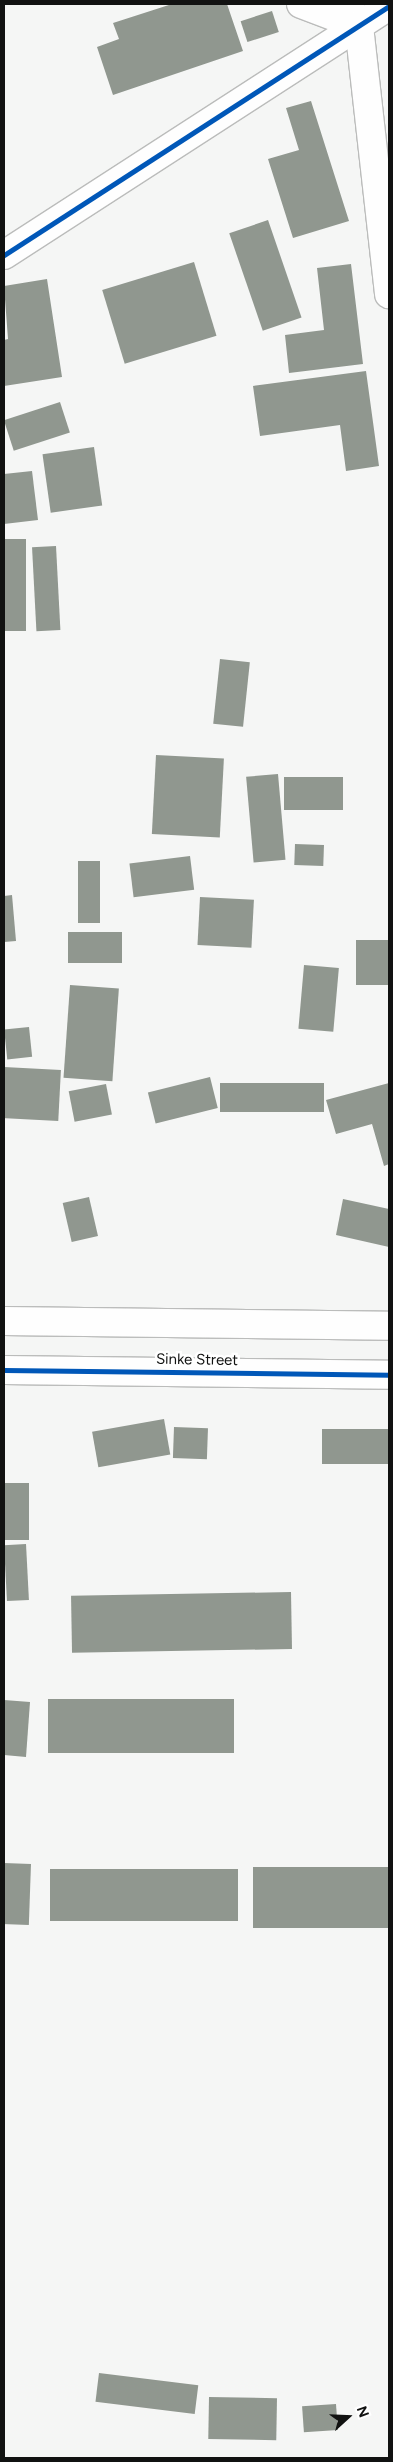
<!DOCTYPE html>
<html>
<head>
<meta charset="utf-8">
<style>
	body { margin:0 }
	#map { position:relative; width:393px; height:2462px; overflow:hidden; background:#f5f6f5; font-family:Figtree,sans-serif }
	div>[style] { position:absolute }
	.building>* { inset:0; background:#90978f; transform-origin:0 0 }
	.roads { filter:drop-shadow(1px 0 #bbbcbb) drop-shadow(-1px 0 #bbbcbb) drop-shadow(0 1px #bbbcbb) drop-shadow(0 -1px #bbbcbb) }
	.street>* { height:28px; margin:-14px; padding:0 14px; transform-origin:14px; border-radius:14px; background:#fefefe }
	.secondary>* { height:28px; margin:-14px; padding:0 14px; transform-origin:14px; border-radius:14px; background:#fefefe }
	.cycleway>* { height:5px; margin:-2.5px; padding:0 2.5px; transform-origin:2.5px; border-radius:2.5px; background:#0057b8 }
	span { translate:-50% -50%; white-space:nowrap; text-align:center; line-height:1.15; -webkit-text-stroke:5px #fff; paint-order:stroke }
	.street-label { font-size:15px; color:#111211 }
	.frame { position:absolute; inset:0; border:5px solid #111211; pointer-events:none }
	.north { position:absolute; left:323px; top:2392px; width:50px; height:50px; -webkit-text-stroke:4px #fff; paint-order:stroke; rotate:70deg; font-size:14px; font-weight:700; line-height:20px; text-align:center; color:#111211 }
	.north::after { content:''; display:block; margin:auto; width:18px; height:22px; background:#111211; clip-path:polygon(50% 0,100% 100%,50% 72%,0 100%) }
</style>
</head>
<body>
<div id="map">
	<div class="building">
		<div style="clip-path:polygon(172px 4px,227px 4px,243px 51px,113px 95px,97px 47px,119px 39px,113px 23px)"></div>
		<div style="left:272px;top:11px;width:22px;height:33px;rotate:72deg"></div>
		<div style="clip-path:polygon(311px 101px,349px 221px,293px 238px,268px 159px,299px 150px,286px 108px)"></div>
		<div style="left:268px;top:220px;width:103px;height:41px;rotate:71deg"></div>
		<div style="left:194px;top:262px;width:77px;height:96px;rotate:73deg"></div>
		<div style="clip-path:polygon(351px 264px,363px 364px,289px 373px,285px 335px,324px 330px,317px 268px)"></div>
		<div style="clip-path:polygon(47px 279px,62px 377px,4px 386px,4px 340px,8px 339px,4px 286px)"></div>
		<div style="clip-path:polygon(366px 371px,379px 466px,346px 471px,340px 425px,260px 436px,253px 386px)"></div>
		<div style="left:60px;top:402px;width:32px;height:59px;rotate:72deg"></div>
		<div style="left:94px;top:447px;width:59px;height:52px;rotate:82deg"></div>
		<div style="clip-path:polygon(32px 471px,38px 520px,4px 524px,4px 474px)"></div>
		<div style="left:4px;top:539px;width:22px;height:92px"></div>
		<div style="left:56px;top:546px;width:84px;height:24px;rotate:87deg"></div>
		<div style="left:220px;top:659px;width:30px;height:65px;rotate:6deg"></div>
		<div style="left:156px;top:755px;width:68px;height:79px;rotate:3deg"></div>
		<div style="left:278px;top:774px;width:86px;height:32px;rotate:85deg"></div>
		<div style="left:284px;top:777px;width:59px;height:33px"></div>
		<div style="left:295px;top:844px;width:29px;height:21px;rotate:2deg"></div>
		<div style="left:190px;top:856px;width:34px;height:61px;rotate:83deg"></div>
		<div style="left:78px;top:861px;width:22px;height:62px"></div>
		<div style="clip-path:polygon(12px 895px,16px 941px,4px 942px,4px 896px)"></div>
		<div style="left:200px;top:897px;width:54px;height:48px;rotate:3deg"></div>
		<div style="left:68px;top:932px;width:54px;height:31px"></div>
		<div style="left:389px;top:940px;width:45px;height:33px;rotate:90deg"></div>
		<div style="left:304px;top:965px;width:35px;height:64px;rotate:5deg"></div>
		<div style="left:70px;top:985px;width:49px;height:93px;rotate:4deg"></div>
		<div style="left:29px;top:1027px;width:30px;height:25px;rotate:84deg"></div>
		<div style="left:4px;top:1067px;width:57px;height:51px;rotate:3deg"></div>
		<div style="left:210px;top:1077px;width:32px;height:64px;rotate:76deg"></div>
		<div style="left:324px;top:1083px;width:29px;height:104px;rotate:90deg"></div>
		<div style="clip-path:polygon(389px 1083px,389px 1164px,384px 1166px,372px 1124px,336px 1134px,326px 1100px)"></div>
		<div style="left:106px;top:1084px;width:31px;height:38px;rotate:79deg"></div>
		<div style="left:89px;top:1197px;width:40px;height:27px;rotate:77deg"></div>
		<div style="clip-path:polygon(343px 1199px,389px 1209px,389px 1247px,336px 1235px)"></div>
		<div style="left:164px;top:1419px;width:36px;height:73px;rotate:80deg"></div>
		<div style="left:174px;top:1427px;width:34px;height:31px;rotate:2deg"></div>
		<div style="left:389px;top:1429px;width:35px;height:67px;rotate:90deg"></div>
		<div style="left:4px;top:1483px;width:25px;height:57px"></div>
		<div style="left:26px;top:1544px;width:56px;height:22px;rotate:87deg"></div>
		<div style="left:291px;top:1592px;width:57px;height:220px;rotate:89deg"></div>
		<div style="left:48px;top:1699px;width:186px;height:54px"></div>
		<div style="clip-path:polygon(4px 1700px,30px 1702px,26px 1757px,4px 1755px)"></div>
		<div style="left:4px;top:1863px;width:27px;height:61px;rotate:2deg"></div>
		<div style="left:389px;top:1867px;width:61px;height:136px;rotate:90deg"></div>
		<div style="left:50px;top:1869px;width:188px;height:52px"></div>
		<div style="left:99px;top:2373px;width:100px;height:29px;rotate:7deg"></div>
		<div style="left:209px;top:2397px;width:68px;height:42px;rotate:1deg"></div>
		<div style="left:336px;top:2404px;width:26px;height:34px;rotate:86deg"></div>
	</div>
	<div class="roads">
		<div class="street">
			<div style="left:301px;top:4px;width:62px;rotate:20.8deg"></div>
			<div style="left:348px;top:4px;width:25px;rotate:63deg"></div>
			<div style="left:359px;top:26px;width:270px;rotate:83.6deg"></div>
		</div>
		<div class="secondary">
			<div style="left:4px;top:255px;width:459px;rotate:-32.9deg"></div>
			<div style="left:4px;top:1321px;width:385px;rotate:0.7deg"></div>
			<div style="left:4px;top:1370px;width:385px;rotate:0.7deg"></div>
		</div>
	</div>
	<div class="cycleway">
		<div style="left:4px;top:255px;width:459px;rotate:-32.9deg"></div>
		<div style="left:4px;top:1370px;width:385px;rotate:0.7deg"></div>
	</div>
	<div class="street-label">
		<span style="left:197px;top:1360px;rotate:1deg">Sinke Street</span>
	</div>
	<div class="frame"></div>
	<div class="north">N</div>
</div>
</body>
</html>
